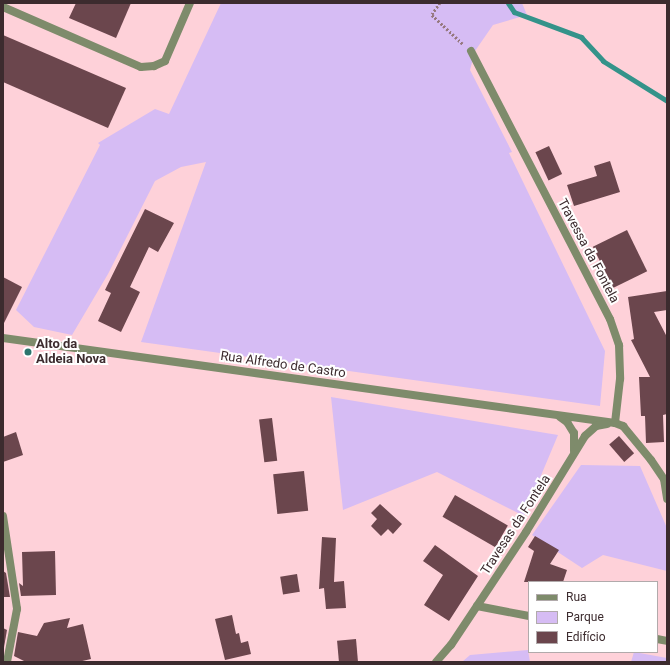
<!DOCTYPE html>
<html>
<head>
<meta charset="utf-8">
<style>
	body { margin:0 }
	#map { position:relative; width:670px; height:665px; overflow:hidden; background:#fed1d9; font-family:Roboto,sans-serif }
	div>[style] { position:absolute }
	.green>* { inset:0; background:#d6bcf4 }
	.stream>* { height:5px; margin:-2.5px; padding:0 2.5px; transform-origin:2.5px; border-radius:2.5px; background:#34938a }
	.building>* { inset:0; background:#6b464d; transform-origin:0 0 }
	.path>* { height:2.5px; margin-top:-1.25px; transform-origin:0; background:repeating-linear-gradient(90deg,#96787e 0 2px,transparent 0 4px) }
	.service>* { height:8px; margin:-4px; padding:0 4px; transform-origin:4px; border-radius:4px; background:#7e8b6b }
	.minor>* { height:8px; margin:-4px; padding:0 4px; transform-origin:4px; border-radius:4px; background:#7e8b6b }
	.dots>* { width:11px; height:11px; translate:-50% -50%; box-sizing:border-box; border:2px solid #fff; border-radius:50% }
	span { translate:-50% -50%; white-space:nowrap; text-align:center; line-height:1.15; -webkit-text-stroke:4px #fff; paint-order:stroke }
	.street-label { font-size:13px; color:#3c2b2e }
	.poi-label { font-size:13px; color:#3c2b2e; font-weight:700 }
	.left { translate:0 -50%; text-align:left }
	.frame { position:absolute; inset:0; border:4px solid #3c2b2e; pointer-events:none }
	.legend { position:absolute; left:528px; top:581px; width:130px; height:72px; box-sizing:border-box; background:#fff; border:1px solid #b1aaab; margin:0; padding:5px 7px; list-style:none; font-size:12px; color:#3c2b2e }
	.legend li { display:flex; align-items:center; gap:8px; height:20px }
	.legend b { width:20px; border:1px solid #b1aaab }
</style>
</head>
<body>
<div id="map">
	<div class="green">
		<div style="clip-path:polygon(221px 3px,522px 3px,527px 15px,493px 25px,475px 51px,470px 70px,512px 152px,509px 153px,605px 351px,600px 406px,141px 342px,206px 162px,181px 167px,155px 181px,108px 274px,72px 335px,34px 327px,16px 310px,100px 145px,98px 143px,155px 109px,169px 114px)"></div>
		<div style="clip-path:polygon(331px 397px,558px 435px,524px 516px,437px 472px,343px 510px)"></div>
		<div style="clip-path:polygon(581px 465px,640px 466px,667px 528px,667px 571px,603px 555px,582px 568px,532px 535px)"></div>
		<div style="clip-path:polygon(528px 650px,530px 662px,462px 662px,470px 655px)"></div>
		<div style="clip-path:polygon(634px 652px,667px 658px,667px 662px,631px 662px)"></div>
	</div>
	<div class="stream">
		<div style="left:508px;top:3px;width:11px;rotate:56deg"></div>
		<div style="left:514px;top:12px;width:72px;rotate:20.5deg"></div>
		<div style="left:581px;top:37px;width:33px;rotate:47deg"></div>
		<div style="left:603px;top:61px;width:75px;rotate:32deg"></div>
	</div>
	<div class="building">
		<div style="clip-path:polygon(76px 3px,131px 3px,116px 38px,69px 18px)"></div>
		<div style="clip-path:polygon(3px 35px,126px 88px,108px 128px,3px 82px)"></div>
		<div style="left:549px;top:146px;width:31px;height:15px;rotate:65deg"></div>
		<div style="clip-path:polygon(610px 161px,620px 192px,574px 206px,567px 185px,597px 176px,594px 166px)"></div>
		<div style="clip-path:polygon(145px 209px,174px 223px,158px 252px,149px 247px,130px 287px,140px 292px,121px 332px,98px 321px,111px 293px,105px 290px)"></div>
		<div style="left:627px;top:230px;width:46px;height:38px;rotate:64deg"></div>
		<div style="clip-path:polygon(3px 277px,22px 287px,3px 325px)"></div>
		<div style="clip-path:polygon(667px 291px,667px 310px,654px 312px,667px 337px,667px 414px,663px 415px,664px 442px,646px 443px,645px 416px,641px 416px,639px 377px,650px 377px,631px 340px,634px 339px,628px 297px)"></div>
		<div style="left:272px;top:418px;width:43px;height:13px;rotate:83deg"></div>
		<div style="clip-path:polygon(16px 432px,23px 455px,3px 462px,3px 437px)"></div>
		<div style="left:619px;top:436px;width:23px;height:13px;rotate:49deg"></div>
		<div style="left:304px;top:471px;width:40px;height:31px;rotate:84deg"></div>
		<div style="left:455px;top:495px;width:61px;height:25px;rotate:30deg"></div>
		<div style="clip-path:polygon(380px 504px,402px 524px,393px 534px,388px 529px,381px 536px,371px 526px,377px 519px,371px 513px)"></div>
		<div style="clip-path:polygon(535px 536px,559px 550px,550px 564px,567px 570px,563px 582px,524px 582px,534px 551px,528px 547px)"></div>
		<div style="clip-path:polygon(322px 537px,336px 538px,334px 582px,344px 581px,346px 608px,326px 609px,324px 588px,319px 589px)"></div>
		<div style="clip-path:polygon(435px 545px,478px 576px,449px 621px,424px 605px,443px 575px,423px 561px)"></div>
		<div style="clip-path:polygon(55px 551px,56px 595px,21px 596px,19px 583px,23px 586px,22px 552px)"></div>
		<div style="clip-path:polygon(3px 571px,6px 573px,10px 597px,3px 597px)"></div>
		<div style="left:297px;top:574px;width:18px;height:17px;rotate:81deg"></div>
		<div style="clip-path:polygon(232px 615px,236px 634px,239px 633px,241px 643px,248px 641px,251px 654px,225px 660px,215px 619px)"></div>
		<div style="clip-path:polygon(70px 618px,67px 628px,83px 624px,91px 659px,78px 662px,26px 662px,14px 656px,18px 632px,37px 636px,44px 623px)"></div>
		<div style="clip-path:polygon(3px 628px,7px 630px,3px 653px)"></div>
		<div style="left:356px;top:639px;width:23px;height:19px;rotate:85deg"></div>
	</div>
	<div class="path">
		<div style="left:440px;top:3px;width:14px;rotate:124deg"></div>
		<div style="left:432px;top:15px;width:42px;rotate:43.1deg"></div>
	</div>
	<div class="service">
		<div style="left:3px;top:7px;width:150px;rotate:23.5deg"></div>
		<div style="left:141px;top:67px;width:13px;rotate:-4deg"></div>
		<div style="left:154px;top:66px;width:12px;rotate:-24deg"></div>
		<div style="left:165px;top:61px;width:63px;rotate:-66.7deg"></div>
	</div>
	<div class="minor">
		<div style="left:471px;top:51px;width:302px;rotate:62.6deg"></div>
		<div style="left:610px;top:319px;width:28px;rotate:71deg"></div>
		<div style="left:619px;top:345px;width:34px;rotate:88deg"></div>
		<div style="left:620px;top:379px;width:44px;rotate:96.5deg"></div>
		<div style="left:3px;top:338px;width:618px;rotate:7.91deg"></div>
		<div style="left:615px;top:423px;width:9px;rotate:21deg"></div>
		<div style="left:623px;top:426px;width:44px;rotate:50.5deg"></div>
		<div style="left:651px;top:460px;width:23px;rotate:56deg"></div>
		<div style="left:664px;top:479px;width:20px;rotate:81deg"></div>
		<div style="left:560px;top:417px;width:9px;rotate:36deg"></div>
		<div style="left:567px;top:422px;width:13px;rotate:58deg"></div>
		<div style="left:574px;top:433px;width:18px;rotate:90deg"></div>
		<div style="left:3px;top:516px;width:94px;rotate:81.4deg"></div>
		<div style="left:17px;top:609px;width:54px;rotate:100.7deg"></div>
		<div style="left:477px;top:606px;width:53px;rotate:10.9deg"></div>
		<div style="left:657px;top:639px;width:10px;rotate:11deg"></div>
		<div style="left:436px;top:662px;width:23px;rotate:-49deg"></div>
		<div style="left:451px;top:645px;width:136px;rotate:-56.4deg"></div>
		<div style="left:526px;top:532px;width:113px;rotate:-58.4deg"></div>
		<div style="left:585px;top:436px;width:15px;rotate:-42deg"></div>
		<div style="left:596px;top:426px;width:11px;rotate:-10deg"></div>
	</div>
	<div class="dots">
		<div style="left:28px;top:352px;background:#2d756d"></div>
	</div>
	<div class="street-label">
		<span style="left:588px;top:251px;rotate:62deg">Travessa da Fontela</span>
		<span style="left:283px;top:365px;rotate:8deg">Rua Alfredo de Castro</span>
		<span style="left:516px;top:525px;rotate:-57deg">Travesas da Fontela</span>
	</div>
	<div class="poi-label">
		<span class="left" style="left:36px;top:352px">Alto da<br>Aldeia Nova</span>
	</div>
	<div class="frame"></div>
	<ul class="legend">
	<li><b style="height:5px;background:#7e8b6b"></b>Rua</li>
	<li><b style="height:11px;background:#d6bcf4"></b>Parque</li>
	<li><b style="height:11px;background:#6b464d"></b>Edifício</li>
	</ul>
</div>
</body>
</html>
